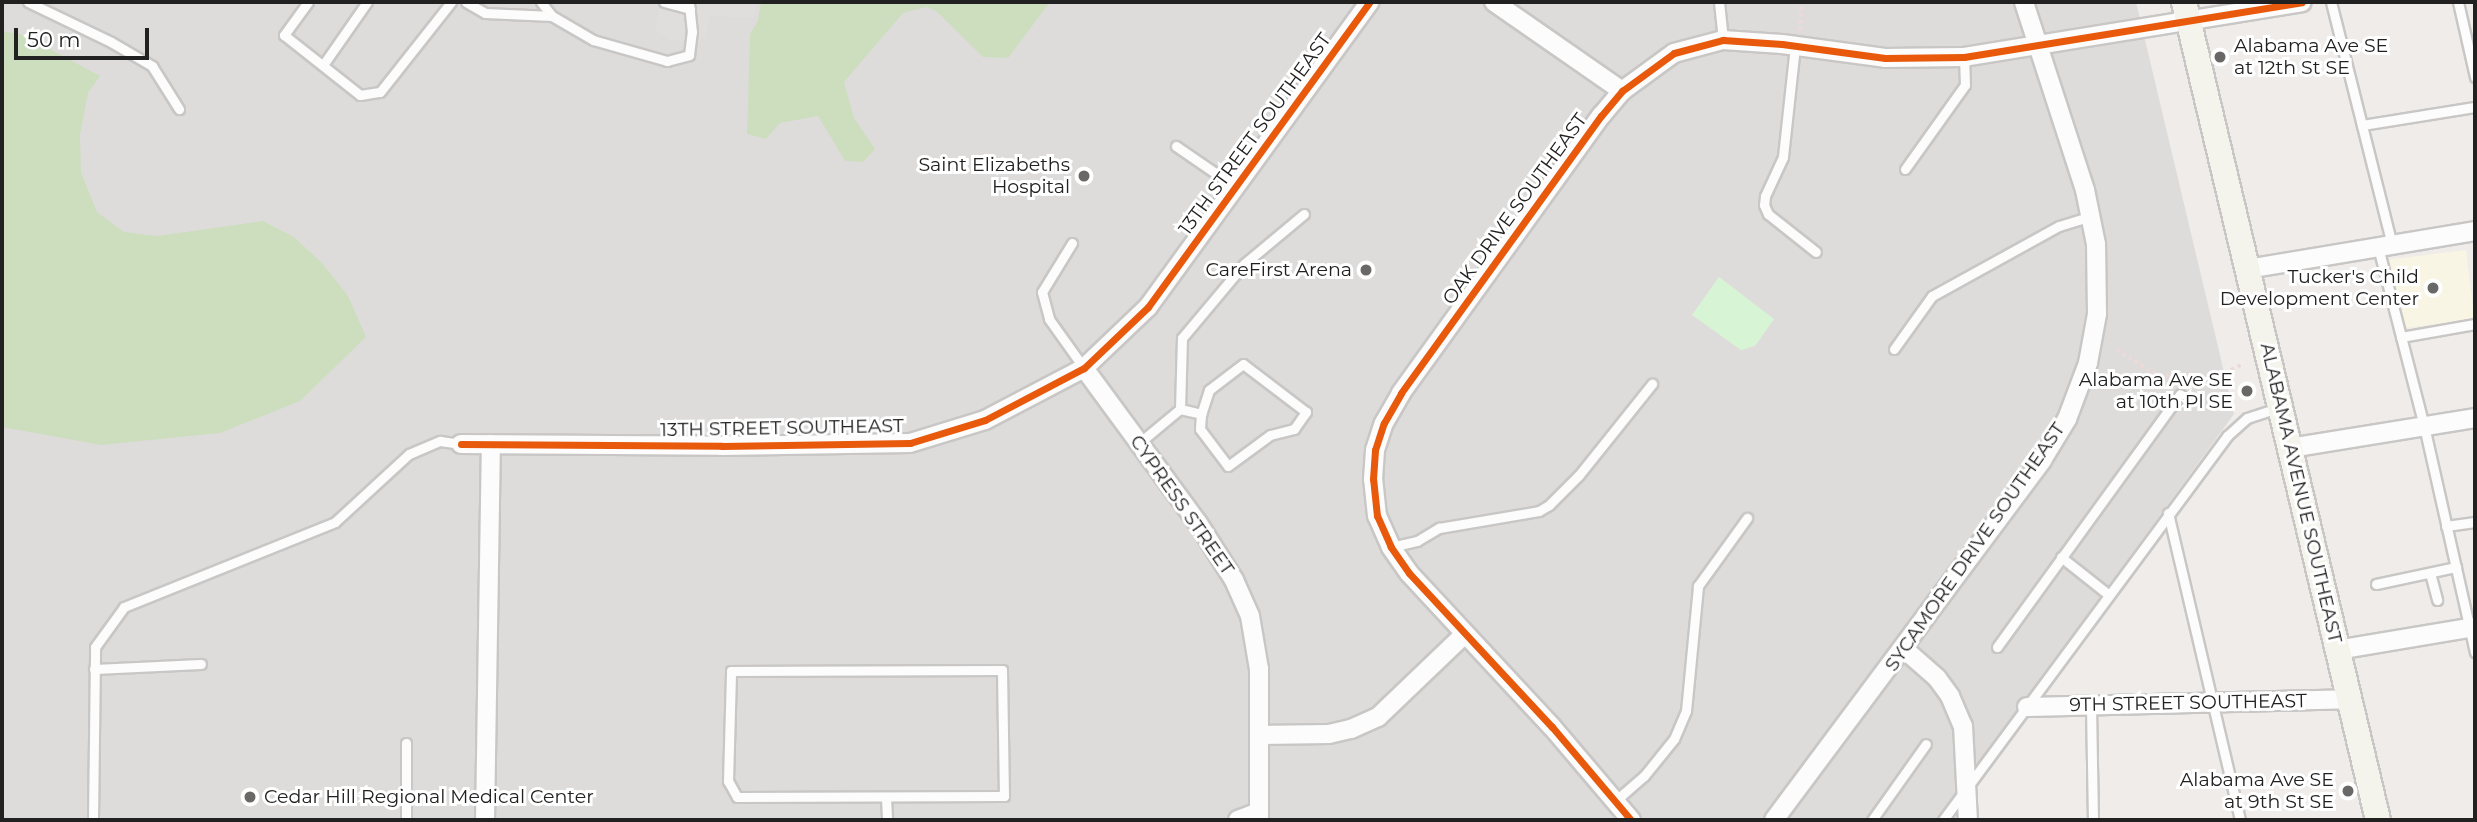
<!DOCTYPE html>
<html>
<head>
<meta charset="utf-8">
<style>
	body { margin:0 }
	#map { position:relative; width:2477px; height:822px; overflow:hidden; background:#efece9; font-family:Montserrat,sans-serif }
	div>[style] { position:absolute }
	.residential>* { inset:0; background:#dedcdb }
	.education>* { inset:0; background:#f8f5e5; transform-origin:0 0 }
	.forest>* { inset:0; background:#ccdebe }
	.park>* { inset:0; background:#d7f5d4 }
	.parking>* { inset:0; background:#dfdedd }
	.path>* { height:3.5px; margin-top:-1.75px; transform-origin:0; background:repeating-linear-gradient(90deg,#ecdad9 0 3.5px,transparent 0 7px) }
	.roads { filter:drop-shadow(2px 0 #c8c7c5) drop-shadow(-2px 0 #c8c7c5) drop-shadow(0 2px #c8c7c5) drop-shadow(0 -2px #c8c7c5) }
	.lane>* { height:9px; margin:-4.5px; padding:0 4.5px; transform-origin:4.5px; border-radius:4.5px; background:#fdfcfc }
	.street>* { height:18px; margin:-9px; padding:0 9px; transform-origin:9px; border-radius:9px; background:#fdfcfc }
	.secondary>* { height:24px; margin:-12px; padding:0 12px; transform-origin:12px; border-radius:12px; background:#f4f4ec }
	.cycleway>* { height:7px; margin:-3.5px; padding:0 3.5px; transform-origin:3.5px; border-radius:3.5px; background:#e8590c }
	.dots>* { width:19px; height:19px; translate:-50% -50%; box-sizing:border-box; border:4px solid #fff; border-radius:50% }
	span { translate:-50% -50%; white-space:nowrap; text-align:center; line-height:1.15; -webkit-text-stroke:6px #fff; paint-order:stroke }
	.poi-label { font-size:19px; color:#212121 }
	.left { translate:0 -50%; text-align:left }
	.right { translate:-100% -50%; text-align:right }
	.street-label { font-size:19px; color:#212121 }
	.frame { position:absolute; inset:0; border:4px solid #212121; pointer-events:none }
	.scale { position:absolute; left:14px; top:28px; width:135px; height:32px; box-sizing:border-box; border:4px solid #212121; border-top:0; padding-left:9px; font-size:21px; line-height:24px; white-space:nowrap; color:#212121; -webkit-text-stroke:5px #fff; paint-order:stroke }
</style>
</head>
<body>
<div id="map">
	<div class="residential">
		<div style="clip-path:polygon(2px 2px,2136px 2px,2234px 414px,1938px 820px,2px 820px)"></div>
	</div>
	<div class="education">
		<div style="left:2466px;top:250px;width:70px;height:79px;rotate:83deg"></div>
	</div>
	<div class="forest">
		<div style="clip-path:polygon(761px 2px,1050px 2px,1008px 58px,983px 57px,936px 11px,926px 7px,903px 13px,844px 82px,854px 118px,875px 149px,863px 162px,845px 161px,818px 116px,780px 123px,766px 139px,747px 134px,750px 34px,758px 21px)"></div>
		<div style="clip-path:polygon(2px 31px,24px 35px,100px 76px,88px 93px,80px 135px,81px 172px,97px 212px,124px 232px,157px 236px,263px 221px,294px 237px,323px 264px,348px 296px,366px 337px,300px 401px,220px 433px,101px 445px,2px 427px)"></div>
	</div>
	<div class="park">
		<div style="clip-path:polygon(1719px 277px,1774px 319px,1755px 346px,1741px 350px,1692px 315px)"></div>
	</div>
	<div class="parking">
		<div style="clip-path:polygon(660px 2px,711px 4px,757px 2px,754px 18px,710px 16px,705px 38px,688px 42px,671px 40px,656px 30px)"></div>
	</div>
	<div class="path">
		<div style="left:1800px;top:31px;width:29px;rotate:-88deg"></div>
		<div style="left:2117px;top:350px;width:49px;rotate:31.8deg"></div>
		<div style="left:2159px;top:376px;width:28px;rotate:-2deg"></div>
		<div style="left:2187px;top:375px;width:25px;rotate:9deg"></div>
		<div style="left:2212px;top:379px;width:32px;rotate:-26deg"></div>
	</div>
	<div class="roads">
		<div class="lane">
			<div style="left:28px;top:2px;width:92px;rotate:25.7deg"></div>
			<div style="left:111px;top:42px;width:48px;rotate:30.3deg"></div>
			<div style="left:152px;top:66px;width:51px;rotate:57.9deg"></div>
			<div style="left:308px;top:2px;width:41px;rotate:126deg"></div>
			<div style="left:284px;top:35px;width:97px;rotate:38.3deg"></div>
			<div style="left:360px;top:95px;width:20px;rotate:-9deg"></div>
			<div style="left:380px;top:92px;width:115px;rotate:-51.7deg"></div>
			<div style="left:466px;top:2px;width:22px;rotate:30deg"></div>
			<div style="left:485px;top:13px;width:67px;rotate:2.6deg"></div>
			<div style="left:552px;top:16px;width:48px;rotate:30.3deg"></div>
			<div style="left:593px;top:40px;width:77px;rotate:15.8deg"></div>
			<div style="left:667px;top:61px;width:23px;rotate:-15deg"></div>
			<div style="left:689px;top:55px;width:23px;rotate:-83deg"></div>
			<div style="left:692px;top:32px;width:30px;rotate:-96deg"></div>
			<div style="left:541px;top:2px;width:18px;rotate:52deg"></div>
			<div style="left:664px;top:2px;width:27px;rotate:15deg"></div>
			<div style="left:1719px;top:2px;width:38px;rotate:84deg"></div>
			<div style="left:2331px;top:2px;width:251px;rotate:75.9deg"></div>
			<div style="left:2458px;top:2px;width:77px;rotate:77.2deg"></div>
			<div style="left:1795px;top:46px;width:112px;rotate:96.2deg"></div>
			<div style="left:1783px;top:157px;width:43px;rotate:114.8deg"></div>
			<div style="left:1765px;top:196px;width:9px;rotate:96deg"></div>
			<div style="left:1764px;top:205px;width:10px;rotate:66deg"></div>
			<div style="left:1768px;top:214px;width:61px;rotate:38.4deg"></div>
			<div style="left:323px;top:65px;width:77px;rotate:-55.1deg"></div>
			<div style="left:2362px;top:125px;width:114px;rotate:-9.1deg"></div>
			<div style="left:1176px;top:146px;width:74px;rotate:34.5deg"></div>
			<div style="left:1905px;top:169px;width:103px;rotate:-54.5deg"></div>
			<div style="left:1965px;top:85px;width:28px;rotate:-92deg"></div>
			<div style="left:1072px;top:243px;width:57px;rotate:121.5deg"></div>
			<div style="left:1042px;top:292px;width:28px;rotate:75deg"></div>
			<div style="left:1049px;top:319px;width:60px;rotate:54.5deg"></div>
			<div style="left:2378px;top:247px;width:185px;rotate:75.6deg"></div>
			<div style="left:2424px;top:426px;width:232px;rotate:77.3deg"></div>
			<div style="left:2401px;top:337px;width:75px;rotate:-10deg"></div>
			<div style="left:1894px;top:349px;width:65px;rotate:-54.4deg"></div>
			<div style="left:1932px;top:296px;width:145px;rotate:-28.9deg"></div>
			<div style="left:2059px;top:226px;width:34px;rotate:-17deg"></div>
			<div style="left:1180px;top:409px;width:22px;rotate:13deg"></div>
			<div style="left:1201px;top:414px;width:15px;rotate:94deg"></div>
			<div style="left:1200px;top:429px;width:46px;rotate:52.9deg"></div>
			<div style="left:1228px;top:466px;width:52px;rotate:-36.4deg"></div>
			<div style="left:1270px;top:435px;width:25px;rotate:-14deg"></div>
			<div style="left:1294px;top:429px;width:21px;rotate:-55deg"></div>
			<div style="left:1306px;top:412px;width:79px;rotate:-142.7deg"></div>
			<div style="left:1243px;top:364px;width:43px;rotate:142.6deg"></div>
			<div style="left:1209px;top:390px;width:25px;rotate:108deg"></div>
			<div style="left:1139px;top:443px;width:53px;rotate:-39.7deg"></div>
			<div style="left:1180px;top:409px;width:71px;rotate:-88.4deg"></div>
			<div style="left:1182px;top:338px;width:97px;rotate:-50deg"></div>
			<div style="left:1244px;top:264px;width:78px;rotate:-39.8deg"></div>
			<div style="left:2168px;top:513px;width:315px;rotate:76.8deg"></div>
			<div style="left:2446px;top:526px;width:29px;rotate:-8deg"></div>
			<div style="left:1391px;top:547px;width:27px;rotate:-13deg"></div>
			<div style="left:1417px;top:541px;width:26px;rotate:-31deg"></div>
			<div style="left:1439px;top:528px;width:101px;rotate:-9.6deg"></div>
			<div style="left:1539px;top:511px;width:12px;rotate:-31deg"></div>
			<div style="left:1549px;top:505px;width:42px;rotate:-45deg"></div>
			<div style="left:1579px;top:475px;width:117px;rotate:-51.3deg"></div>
			<div style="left:2061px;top:557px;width:61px;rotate:38.4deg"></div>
			<div style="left:2430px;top:573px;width:28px;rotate:75deg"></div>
			<div style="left:2376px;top:584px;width:82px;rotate:-12deg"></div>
			<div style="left:1997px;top:647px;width:312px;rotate:-54.1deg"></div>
			<div style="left:94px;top:669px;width:107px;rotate:-2.7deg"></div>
			<div style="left:1002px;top:670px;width:126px;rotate:89.1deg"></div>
			<div style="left:1004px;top:796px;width:267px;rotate:179.8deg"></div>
			<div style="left:737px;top:797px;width:18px;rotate:-119deg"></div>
			<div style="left:728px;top:781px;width:110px;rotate:-88.4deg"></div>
			<div style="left:731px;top:671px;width:271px;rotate:-0.2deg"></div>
			<div style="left:2091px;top:706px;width:114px;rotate:89deg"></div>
			<div style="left:406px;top:743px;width:77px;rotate:90deg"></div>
			<div style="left:886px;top:798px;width:22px;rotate:87deg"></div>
			<div style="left:1615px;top:801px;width:38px;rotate:-41deg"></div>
			<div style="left:1644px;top:776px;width:48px;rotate:-51deg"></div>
			<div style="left:1674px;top:739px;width:30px;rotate:-67deg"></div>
			<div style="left:1686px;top:711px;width:126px;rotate:-84.5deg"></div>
			<div style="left:1698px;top:586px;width:84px;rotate:-54.2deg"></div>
			<div style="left:93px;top:820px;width:173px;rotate:-89.3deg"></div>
			<div style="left:95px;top:647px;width:49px;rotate:-54.1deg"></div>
			<div style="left:124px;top:607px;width:227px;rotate:-21.9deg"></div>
			<div style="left:335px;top:522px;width:100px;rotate:-42.6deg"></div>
			<div style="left:409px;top:454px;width:34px;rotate:-23deg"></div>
			<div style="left:440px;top:441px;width:21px;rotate:8deg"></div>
			<div style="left:1872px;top:820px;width:93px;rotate:-54.6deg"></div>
			<div style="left:1943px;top:820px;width:478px;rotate:-53.5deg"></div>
			<div style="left:2227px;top:436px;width:27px;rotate:-42deg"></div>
			<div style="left:2247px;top:418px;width:33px;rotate:-18deg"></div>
		</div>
		<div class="street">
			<div style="left:1494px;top:2px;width:156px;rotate:34.8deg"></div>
			<div style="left:2248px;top:269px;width:230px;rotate:-9.5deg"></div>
			<div style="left:1084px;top:368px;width:192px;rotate:53.7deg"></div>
			<div style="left:1198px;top:523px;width:67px;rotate:57.7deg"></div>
			<div style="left:1234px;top:580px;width:39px;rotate:66deg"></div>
			<div style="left:1250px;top:616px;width:54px;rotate:80.4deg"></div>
			<div style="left:1259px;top:669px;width:151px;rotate:90deg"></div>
			<div style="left:461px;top:444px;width:261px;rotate:0.4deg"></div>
			<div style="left:722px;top:446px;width:188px;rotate:-0.9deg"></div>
			<div style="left:910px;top:443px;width:78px;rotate:-17deg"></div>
			<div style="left:985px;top:420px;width:112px;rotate:-27.7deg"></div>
			<div style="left:1084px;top:368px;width:88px;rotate:-43.6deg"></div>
			<div style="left:1148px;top:307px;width:377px;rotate:-54deg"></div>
			<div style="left:2290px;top:448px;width:187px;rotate:-9.2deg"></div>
			<div style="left:1904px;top:649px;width:44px;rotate:41.3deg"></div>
			<div style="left:1937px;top:678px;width:22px;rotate:54deg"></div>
			<div style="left:1950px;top:696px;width:33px;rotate:67deg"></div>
			<div style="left:1963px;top:726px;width:94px;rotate:87deg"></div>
			<div style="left:2337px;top:650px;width:140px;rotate:-9.5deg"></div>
			<div style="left:2027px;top:707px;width:322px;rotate:-1.4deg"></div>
			<div style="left:1259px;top:735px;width:70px;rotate:-0.8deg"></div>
			<div style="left:1329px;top:734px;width:23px;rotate:-13deg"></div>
			<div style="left:1351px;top:729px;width:30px;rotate:-24deg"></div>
			<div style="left:1378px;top:717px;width:120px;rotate:-43.7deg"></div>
			<div style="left:485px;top:820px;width:376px;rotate:-89.1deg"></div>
			<div style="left:1238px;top:820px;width:22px;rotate:-21deg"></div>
			<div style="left:1631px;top:820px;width:122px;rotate:-130.3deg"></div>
			<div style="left:1552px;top:727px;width:210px;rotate:-132.9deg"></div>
			<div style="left:1409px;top:573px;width:32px;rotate:-125deg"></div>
			<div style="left:1391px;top:547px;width:34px;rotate:-114deg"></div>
			<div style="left:1377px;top:516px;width:37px;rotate:-96deg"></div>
			<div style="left:1373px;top:479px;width:29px;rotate:-86deg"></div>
			<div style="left:1375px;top:450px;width:28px;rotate:-72deg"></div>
			<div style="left:1384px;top:423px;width:34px;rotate:-60deg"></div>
			<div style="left:1401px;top:393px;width:342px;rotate:-54.2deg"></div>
			<div style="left:1601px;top:116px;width:33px;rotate:-50deg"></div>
			<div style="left:1622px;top:91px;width:64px;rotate:-36.2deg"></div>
			<div style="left:1674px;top:53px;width:51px;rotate:-14.9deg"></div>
			<div style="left:1723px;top:40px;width:59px;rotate:3.9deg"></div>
			<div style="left:1782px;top:44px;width:104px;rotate:7.7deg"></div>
			<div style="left:1885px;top:58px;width:79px;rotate:-0.7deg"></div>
			<div style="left:1964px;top:57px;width:342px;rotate:-9.2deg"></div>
			<div style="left:1774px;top:820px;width:449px;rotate:-53.3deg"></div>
			<div style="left:2042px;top:460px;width:48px;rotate:-58.6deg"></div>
			<div style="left:2067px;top:419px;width:60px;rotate:-69.4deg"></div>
			<div style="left:2088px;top:363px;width:50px;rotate:-79.6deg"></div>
			<div style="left:2097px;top:314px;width:70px;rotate:-90.8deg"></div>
			<div style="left:2096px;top:244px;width:55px;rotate:-101.5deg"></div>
			<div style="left:2085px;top:190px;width:198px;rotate:-108deg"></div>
		</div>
		<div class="secondary">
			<div style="left:2184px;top:2px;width:841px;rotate:76.66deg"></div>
		</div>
	</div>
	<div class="cycleway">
		<div style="left:461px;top:444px;width:261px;rotate:0.4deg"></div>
		<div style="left:722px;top:446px;width:188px;rotate:-0.9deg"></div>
		<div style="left:910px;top:443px;width:78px;rotate:-17deg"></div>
		<div style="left:985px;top:420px;width:112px;rotate:-27.7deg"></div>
		<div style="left:1084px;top:368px;width:88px;rotate:-43.6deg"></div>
		<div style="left:1148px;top:307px;width:377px;rotate:-54deg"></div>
		<div style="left:1631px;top:820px;width:122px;rotate:-130.3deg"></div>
		<div style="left:1552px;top:727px;width:210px;rotate:-132.9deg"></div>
		<div style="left:1409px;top:573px;width:32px;rotate:-125deg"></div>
		<div style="left:1391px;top:547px;width:34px;rotate:-114deg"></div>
		<div style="left:1377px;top:516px;width:37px;rotate:-96deg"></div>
		<div style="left:1373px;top:479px;width:29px;rotate:-86deg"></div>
		<div style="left:1375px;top:450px;width:28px;rotate:-72deg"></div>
		<div style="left:1384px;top:423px;width:34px;rotate:-60deg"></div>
		<div style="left:1401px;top:393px;width:342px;rotate:-54.2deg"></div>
		<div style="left:1601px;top:116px;width:33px;rotate:-50deg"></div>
		<div style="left:1622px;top:91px;width:64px;rotate:-36.2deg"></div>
		<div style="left:1674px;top:53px;width:51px;rotate:-14.9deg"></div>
		<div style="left:1723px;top:40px;width:59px;rotate:3.9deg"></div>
		<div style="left:1782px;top:44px;width:104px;rotate:7.7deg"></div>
		<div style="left:1885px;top:58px;width:79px;rotate:-0.7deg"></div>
		<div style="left:1964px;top:57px;width:342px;rotate:-9.2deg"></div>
	</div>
	<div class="dots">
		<div style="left:2220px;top:57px;background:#696867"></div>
		<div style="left:1084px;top:176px;background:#696867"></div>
		<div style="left:1366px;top:270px;background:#696867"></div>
		<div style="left:2433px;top:288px;background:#696867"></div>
		<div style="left:2247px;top:391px;background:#696867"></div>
		<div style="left:2348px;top:791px;background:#696867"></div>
		<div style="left:250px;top:797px;background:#696867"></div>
	</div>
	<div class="poi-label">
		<span class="left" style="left:2234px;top:57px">Alabama Ave SE<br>at 12th St SE</span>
		<span class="right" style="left:1070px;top:176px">Saint Elizabeths<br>Hospital</span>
		<span class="right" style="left:1352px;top:270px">CareFirst Arena</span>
		<span class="right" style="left:2419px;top:288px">Tucker's Child<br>Development Center</span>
		<span class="right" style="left:2233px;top:391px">Alabama Ave SE<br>at 10th Pl SE</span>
		<span class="right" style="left:2334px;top:791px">Alabama Ave SE<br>at 9th St SE</span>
		<span class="left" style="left:264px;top:797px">Cedar Hill Regional Medical Center</span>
	</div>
	<div class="street-label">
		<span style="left:1255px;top:134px;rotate:-54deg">13TH STREET SOUTHEAST</span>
		<span style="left:1515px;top:209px;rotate:-54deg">OAK DRIVE SOUTHEAST</span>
		<span style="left:782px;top:428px;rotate:-1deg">13TH STREET SOUTHEAST</span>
		<span style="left:2301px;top:493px;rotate:77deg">ALABAMA AVENUE SOUTHEAST</span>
		<span style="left:1182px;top:505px;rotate:55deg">CYPRESS STREET</span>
		<span style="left:1975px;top:547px;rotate:-55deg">SYCAMORE DRIVE SOUTHEAST</span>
		<span style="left:2188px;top:703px;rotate:-1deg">9TH STREET SOUTHEAST</span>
	</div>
	<div class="frame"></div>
	<div class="scale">50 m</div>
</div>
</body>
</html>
